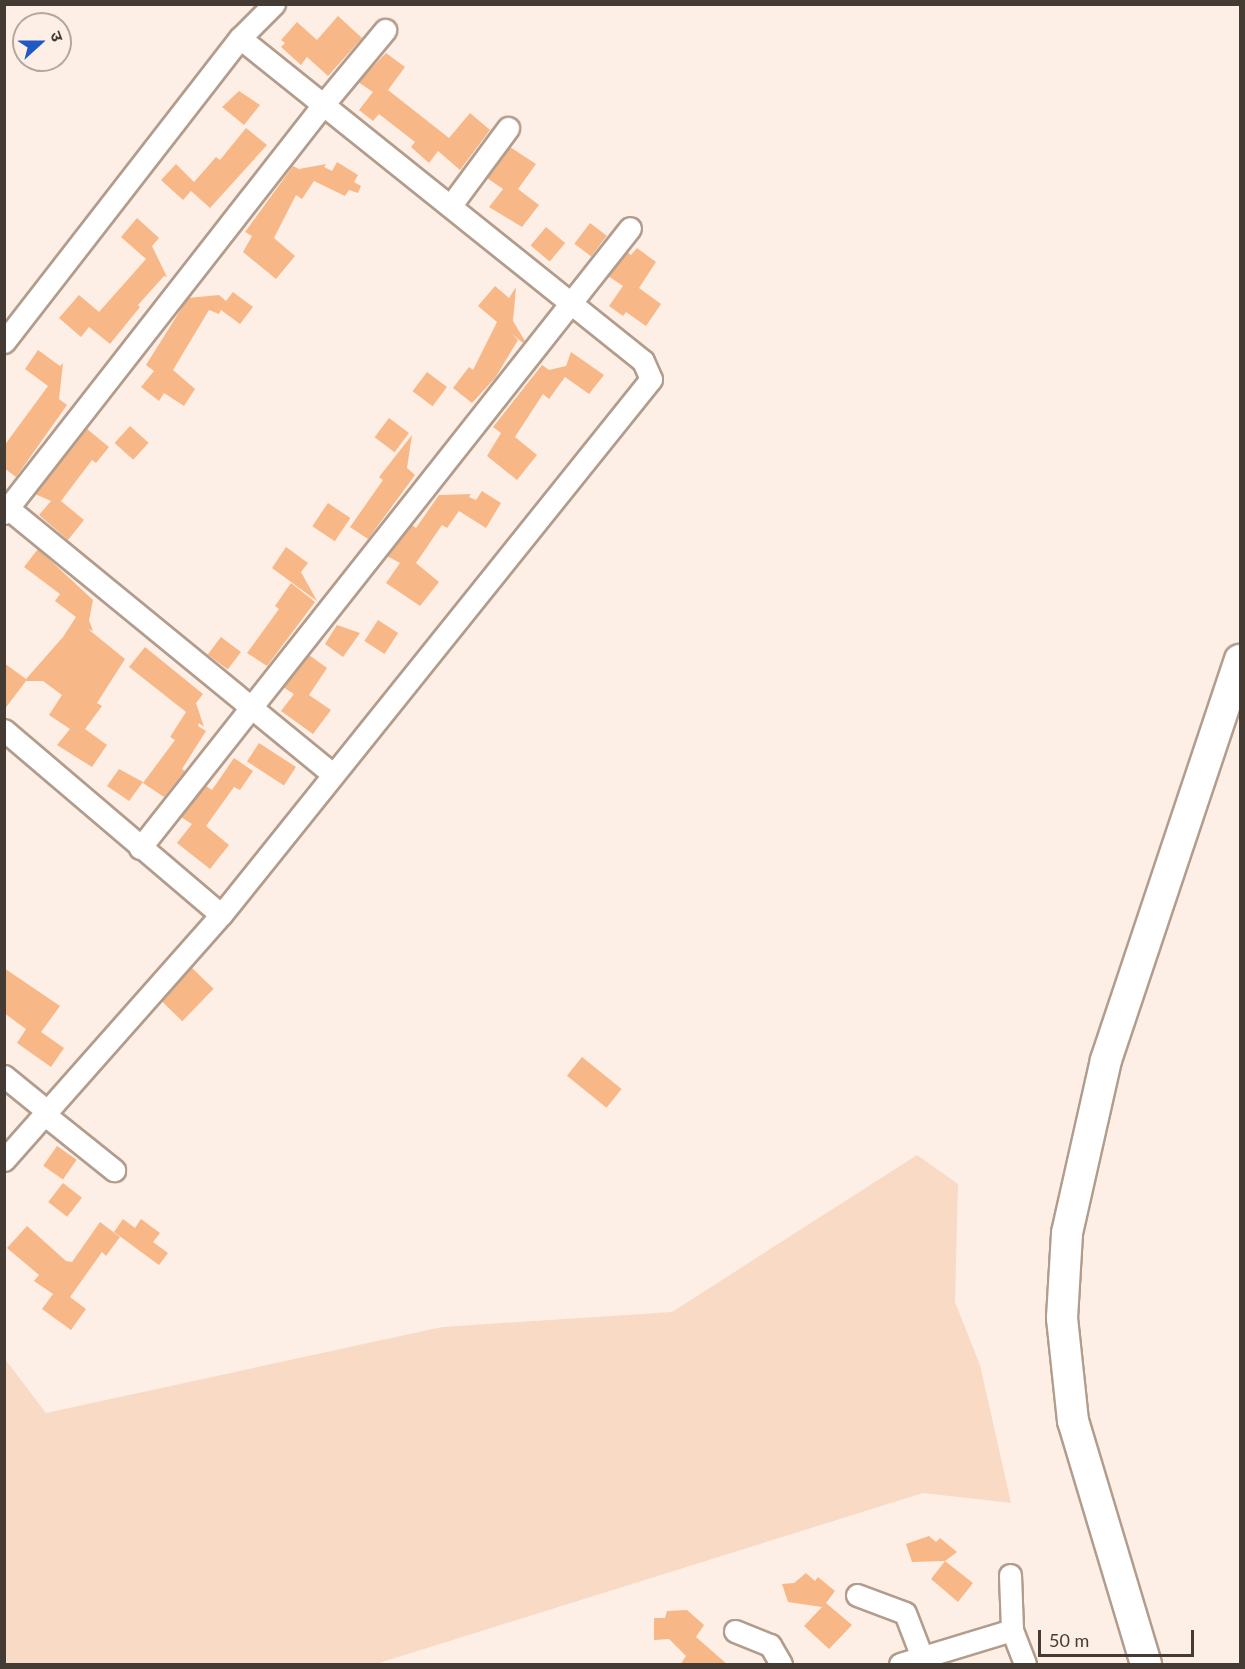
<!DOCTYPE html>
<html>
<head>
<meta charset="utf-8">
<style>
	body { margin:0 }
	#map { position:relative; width:1245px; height:1669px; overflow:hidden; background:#fdefe5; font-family:Lato,"Noto Sans Devanagari",sans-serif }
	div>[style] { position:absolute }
	.green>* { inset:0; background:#f8dac5 }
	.building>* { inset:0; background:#f8b786; transform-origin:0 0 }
	.roads { filter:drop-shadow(2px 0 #b29d8d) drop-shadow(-2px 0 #b29d8d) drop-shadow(0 2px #b29d8d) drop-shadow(0 -2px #b29d8d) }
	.street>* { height:21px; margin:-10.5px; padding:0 10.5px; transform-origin:10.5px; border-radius:10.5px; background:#fff }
	.secondary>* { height:30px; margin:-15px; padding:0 15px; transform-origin:15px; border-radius:15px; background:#fff }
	span { translate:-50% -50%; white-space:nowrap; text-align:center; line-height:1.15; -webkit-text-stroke:6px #fdefe5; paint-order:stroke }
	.frame { position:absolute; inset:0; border:6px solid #443b35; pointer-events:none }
	.north { position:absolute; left:12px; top:12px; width:60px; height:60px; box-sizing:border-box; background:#fdefe5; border:2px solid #b3a79f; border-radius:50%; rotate:69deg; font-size:16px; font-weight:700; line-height:24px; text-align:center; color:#443b35 }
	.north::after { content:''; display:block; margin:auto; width:21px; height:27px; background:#2059c5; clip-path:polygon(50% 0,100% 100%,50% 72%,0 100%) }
	.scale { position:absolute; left:1038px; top:1630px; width:156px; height:27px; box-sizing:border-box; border:3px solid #443b35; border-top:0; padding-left:8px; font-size:18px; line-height:21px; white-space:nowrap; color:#443b35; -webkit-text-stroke:4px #fdefe5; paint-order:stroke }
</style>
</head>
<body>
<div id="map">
	<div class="green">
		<div style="clip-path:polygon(917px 1155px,958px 1184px,955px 1302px,980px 1365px,1011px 1503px,923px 1493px,376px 1664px,5px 1664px,5px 1359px,46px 1413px,442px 1327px,672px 1312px)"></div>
	</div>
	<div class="building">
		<div style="clip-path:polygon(338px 16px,362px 38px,328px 76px,307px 57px,301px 65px,281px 47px,285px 43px,281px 40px,297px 22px,317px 40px)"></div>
		<div style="clip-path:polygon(386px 53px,405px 67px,388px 90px,449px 138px,470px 113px,490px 130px,460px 170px,438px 151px,429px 163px,411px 147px,415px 142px,379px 114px,373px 121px,359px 110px,373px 92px,358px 82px)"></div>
		<div style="clip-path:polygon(239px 91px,260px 105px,244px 125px,222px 107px)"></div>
		<div style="clip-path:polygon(246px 128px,267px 145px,210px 208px,191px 191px,183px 200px,161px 180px,176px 164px,194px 182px,216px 157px,220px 160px)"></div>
		<div style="clip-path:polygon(510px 147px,536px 164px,518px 189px,539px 205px,522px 227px,489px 207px,503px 189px,487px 178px)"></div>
		<div style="clip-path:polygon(337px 162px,358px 175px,354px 182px,361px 186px,358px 193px,349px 190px,345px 196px,314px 181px,302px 199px,296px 195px,274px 238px,295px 256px,276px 279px,243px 252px,252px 236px,245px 232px,293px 166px,299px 169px,326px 164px,324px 167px,332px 171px)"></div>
		<div style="clip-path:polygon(137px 218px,159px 238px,152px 246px,167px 277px,164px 276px,138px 305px,140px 307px,110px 344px,89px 327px,81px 337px,59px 318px,79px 295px,99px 312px,146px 259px,121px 237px)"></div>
		<div style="left:590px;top:223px;width:21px;height:26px;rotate:37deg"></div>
		<div style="left:546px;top:227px;width:25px;height:24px;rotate:40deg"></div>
		<div style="clip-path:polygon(637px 248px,656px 262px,639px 288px,661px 304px,646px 326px,626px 312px,623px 316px,609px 306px,623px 286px,608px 276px,627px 252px,631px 255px)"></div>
		<div style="clip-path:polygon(495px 286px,509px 298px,516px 287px,513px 321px,525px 341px,523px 343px,512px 334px,518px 340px,495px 378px,472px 403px,453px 388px,469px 367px,473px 370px,497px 322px,478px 306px)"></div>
		<div style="clip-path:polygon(233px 292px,253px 307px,240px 324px,221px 310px,219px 314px,209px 310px,173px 370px,195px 389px,184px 406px,164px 393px,159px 401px,141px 387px,154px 371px,146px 365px,188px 298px,219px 295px,226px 301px)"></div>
		<div style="clip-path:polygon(38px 350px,60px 366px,63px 363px,59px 399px,67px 405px,16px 477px,4px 468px,4px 446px,48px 386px,25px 369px)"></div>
		<div style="clip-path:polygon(571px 352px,604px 375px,589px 394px,565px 377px,549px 399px,543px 394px,515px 437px,537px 455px,517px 480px,487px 456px,501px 433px,493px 427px,542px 365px,549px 370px,566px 366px)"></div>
		<div style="left:427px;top:372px;width:25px;height:24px;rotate:37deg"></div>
		<div style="left:389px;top:418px;width:25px;height:24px;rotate:37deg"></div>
		<div style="left:130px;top:426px;width:25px;height:23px;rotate:42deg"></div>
		<div style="clip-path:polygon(87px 429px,109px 447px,96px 463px,92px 460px,61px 501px,84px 520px,68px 540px,39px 515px,51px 501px,35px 494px)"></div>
		<div style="clip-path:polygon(412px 435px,407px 468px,415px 475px,368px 539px,350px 527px,383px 480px,379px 477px)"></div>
		<div style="clip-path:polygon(482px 491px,501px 503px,486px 528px,459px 511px,447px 528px,442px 525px,416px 563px,439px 582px,420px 606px,386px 583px,400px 563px,387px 556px,412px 525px,416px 528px,439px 495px,471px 494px,469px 497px,476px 500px)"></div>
		<div style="left:328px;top:503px;width:27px;height:28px;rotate:34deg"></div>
		<div style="clip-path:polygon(286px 547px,308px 563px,301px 572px,317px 601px,272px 568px)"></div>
		<div style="clip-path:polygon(38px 549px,93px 600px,89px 620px,93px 631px,88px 629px,125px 659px,97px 703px,102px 706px,85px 729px,107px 745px,92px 767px,57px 745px,70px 729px,49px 715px,62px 695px,43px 681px,26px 681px,4px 710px,4px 663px,26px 679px,63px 637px,76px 617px,55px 601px,60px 594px,24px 567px)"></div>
		<div style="clip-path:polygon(291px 583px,315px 602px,267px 666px,247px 653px,279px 609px,275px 606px)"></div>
		<div style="left:378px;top:620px;width:24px;height:25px;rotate:33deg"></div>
		<div style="clip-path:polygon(337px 625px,360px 633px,343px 657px,325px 644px)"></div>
		<div style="left:221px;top:637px;width:25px;height:22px;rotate:37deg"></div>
		<div style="clip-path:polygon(145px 647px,203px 694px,196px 703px,204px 727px,199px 723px,198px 726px,206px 731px,182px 769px,185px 771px,164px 797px,143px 783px,175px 740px,170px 737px,186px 712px,129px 667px)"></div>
		<div style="clip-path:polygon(309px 655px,327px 668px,309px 695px,331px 710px,313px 734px,281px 711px,294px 694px,283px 687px)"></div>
		<div style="left:259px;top:743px;width:44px;height:22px;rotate:33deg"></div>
		<div style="clip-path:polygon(234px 758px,253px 771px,240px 790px,234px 787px,206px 826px,229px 845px,210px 869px,177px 843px,192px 824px,181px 817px,206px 786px,212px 790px)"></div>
		<div style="clip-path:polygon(119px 769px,143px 782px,129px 801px,107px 786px)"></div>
		<div style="clip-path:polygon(4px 968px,60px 1006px,41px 1032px,64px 1048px,51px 1067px,17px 1043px,26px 1029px,4px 1013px)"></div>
		<div style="left:192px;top:968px;width:30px;height:45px;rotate:44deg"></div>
		<div style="left:582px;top:1057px;width:51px;height:24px;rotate:39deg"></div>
		<div style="left:57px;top:1146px;width:24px;height:24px;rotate:35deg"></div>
		<div style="left:63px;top:1183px;width:24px;height:24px;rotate:38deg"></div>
		<div style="clip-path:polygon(123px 1219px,135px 1228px,141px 1219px,160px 1233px,153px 1242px,168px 1253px,159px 1265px,114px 1232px)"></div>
		<div style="clip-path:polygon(100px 1222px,120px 1237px,106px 1256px,102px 1252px,70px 1297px,86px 1309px,71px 1330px,42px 1309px,53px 1294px,34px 1281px,39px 1275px,7px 1248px,27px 1226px,66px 1261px,72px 1262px)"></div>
		<div style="clip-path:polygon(929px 1536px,936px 1542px,940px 1538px,957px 1552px,945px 1561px,973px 1583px,958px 1602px,931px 1579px,945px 1561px,912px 1562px,906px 1544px)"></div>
		<div style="clip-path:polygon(806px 1573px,815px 1581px,818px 1577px,835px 1591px,826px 1603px,852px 1625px,829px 1649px,804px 1626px,822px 1607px,788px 1602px,782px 1584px,794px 1583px)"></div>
		<div style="clip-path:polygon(687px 1610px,704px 1625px,696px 1637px,728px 1665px,680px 1665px,686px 1656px,669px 1639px,654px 1640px,654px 1618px,665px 1618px,667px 1611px)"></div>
	</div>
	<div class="roads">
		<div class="street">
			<div style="left:451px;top:205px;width:96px;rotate:-53.5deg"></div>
			<div style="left:4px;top:342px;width:385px;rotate:-52.2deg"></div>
			<div style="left:240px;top:38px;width:48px;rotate:-45deg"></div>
			<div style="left:4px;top:505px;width:424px;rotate:39.3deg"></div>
			<div style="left:4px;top:513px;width:517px;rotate:-52deg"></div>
			<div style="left:322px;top:106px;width:99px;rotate:-50.3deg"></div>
			<div style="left:4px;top:730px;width:285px;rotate:40.4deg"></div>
			<div style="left:140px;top:848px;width:790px;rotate:-51.68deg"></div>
			<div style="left:4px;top:1076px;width:55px;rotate:39.1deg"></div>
			<div style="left:44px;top:1114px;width:90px;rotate:38.7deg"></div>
			<div style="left:4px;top:1160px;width:327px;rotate:-48.5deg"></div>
			<div style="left:221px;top:915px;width:687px;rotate:-51.26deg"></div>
			<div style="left:651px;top:379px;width:20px;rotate:-114deg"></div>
			<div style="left:643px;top:361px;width:516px;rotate:-141.29deg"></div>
			<div style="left:1010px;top:1575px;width:55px;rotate:87.9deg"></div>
			<div style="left:1012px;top:1630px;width:36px;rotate:69deg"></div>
			<div style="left:857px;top:1595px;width:51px;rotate:20.6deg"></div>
			<div style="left:905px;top:1613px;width:47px;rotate:68.9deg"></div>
			<div style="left:735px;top:1631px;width:38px;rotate:22deg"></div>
			<div style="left:770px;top:1645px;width:22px;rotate:60deg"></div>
			<div style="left:900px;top:1664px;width:117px;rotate:-16.9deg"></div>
		</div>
		<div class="secondary">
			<div style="left:1146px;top:1664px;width:254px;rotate:-106.7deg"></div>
			<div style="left:1073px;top:1421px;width:104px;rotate:-96.1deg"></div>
			<div style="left:1062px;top:1318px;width:85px;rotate:-86.6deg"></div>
			<div style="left:1067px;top:1233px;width:177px;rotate:-77.3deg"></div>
			<div style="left:1106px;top:1060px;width:422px;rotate:-71.5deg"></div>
		</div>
	</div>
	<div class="frame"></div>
	<div class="north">उ</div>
	<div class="scale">50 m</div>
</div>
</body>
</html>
